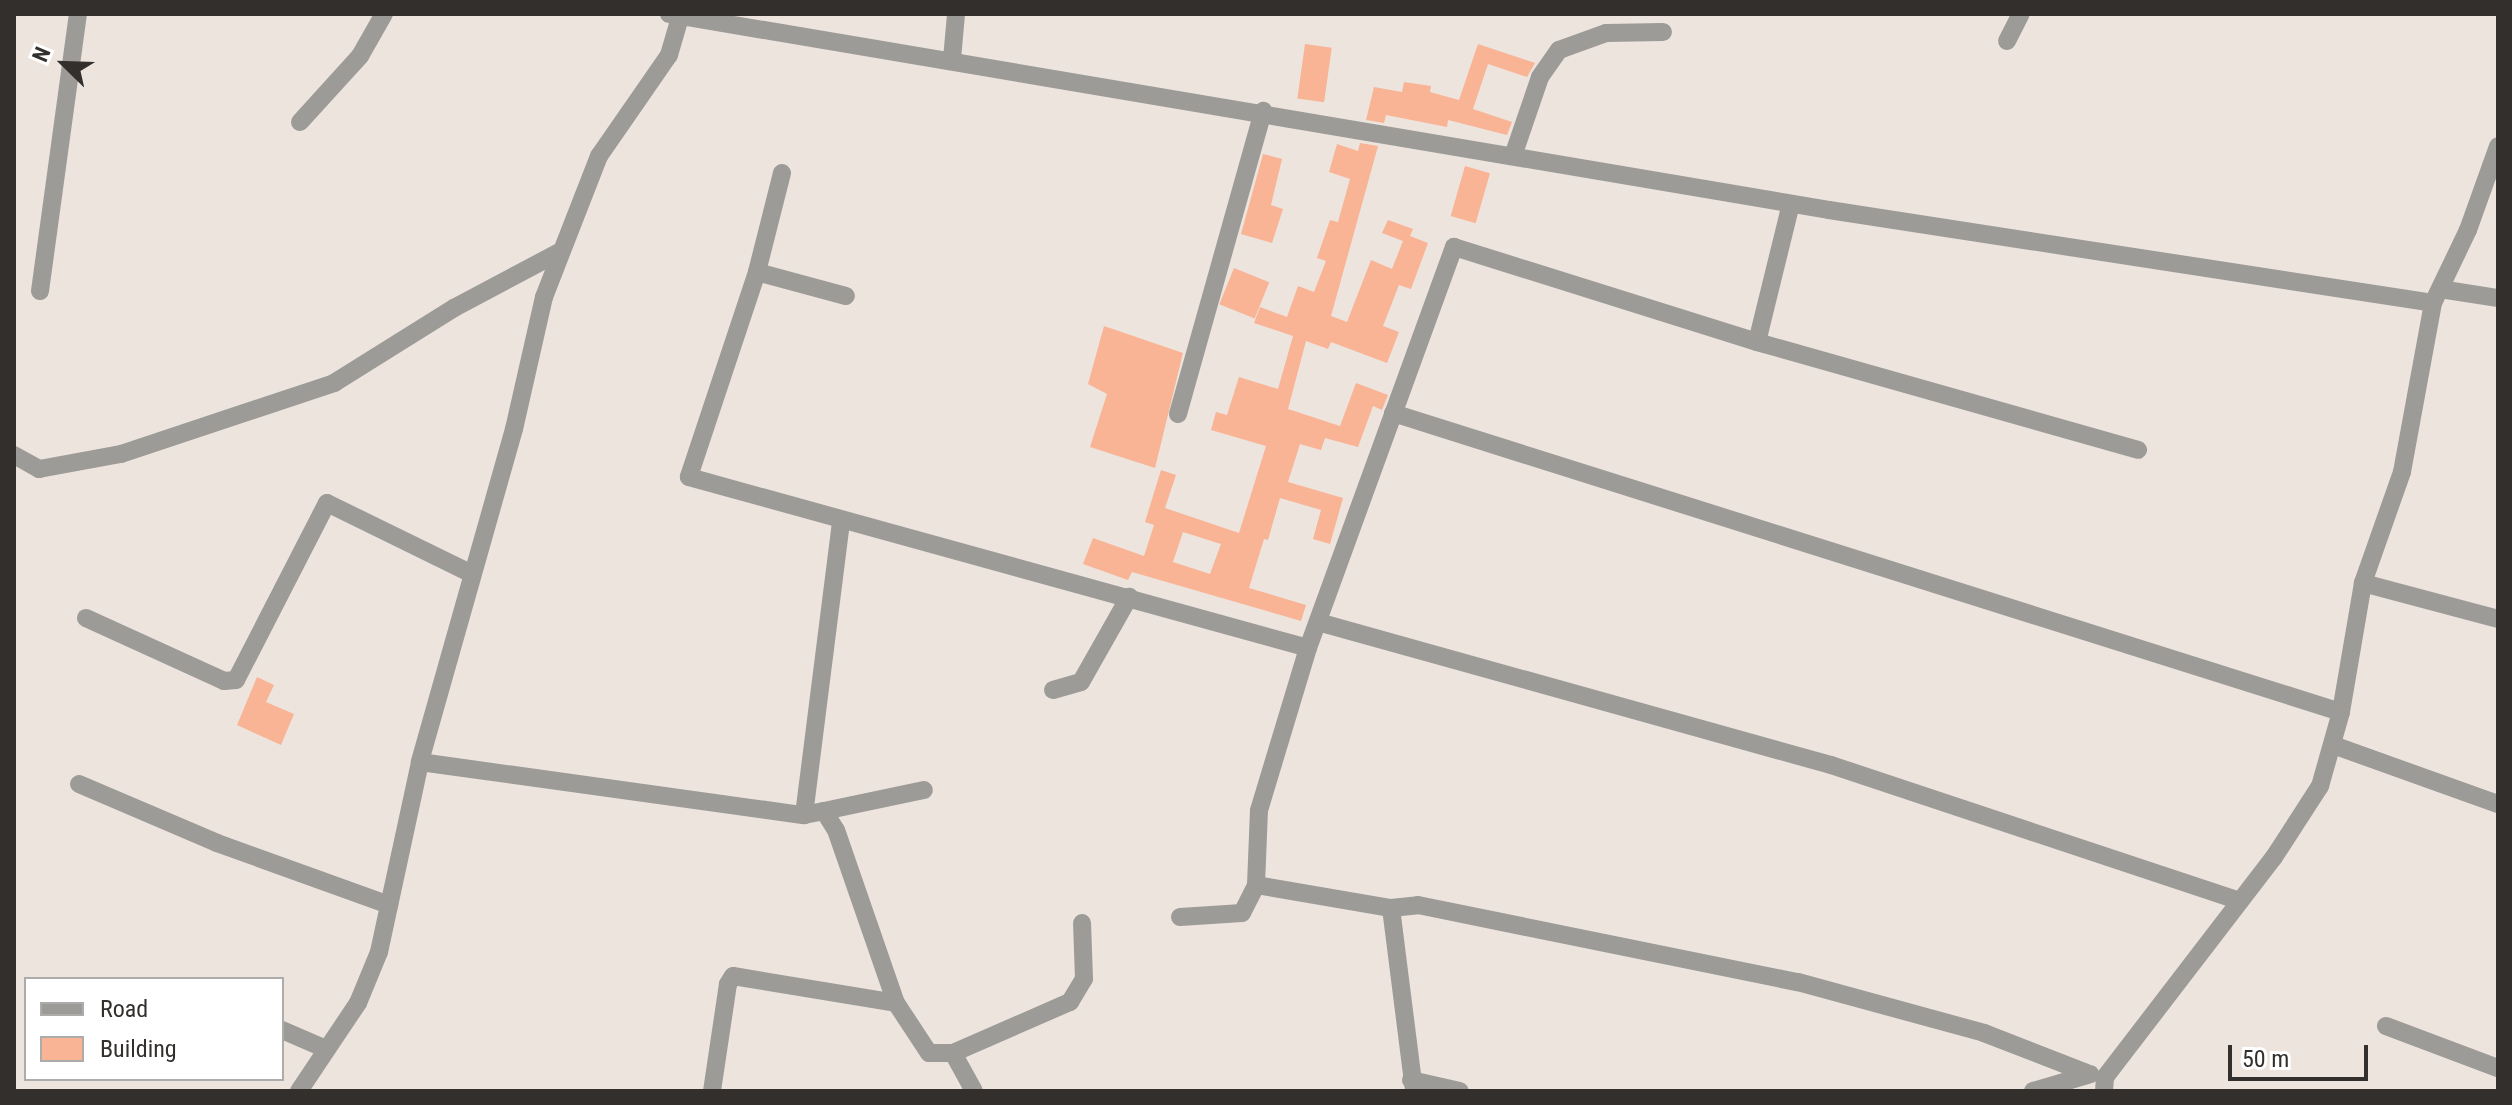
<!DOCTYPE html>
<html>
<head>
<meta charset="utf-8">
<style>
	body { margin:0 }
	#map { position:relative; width:2512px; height:1105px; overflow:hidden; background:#ede4de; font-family:"Roboto Condensed",sans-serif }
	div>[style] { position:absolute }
	.building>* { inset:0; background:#f9b395; transform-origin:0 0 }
	.minor>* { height:18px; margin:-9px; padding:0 9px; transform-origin:9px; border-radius:9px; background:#9d9b97 }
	span { translate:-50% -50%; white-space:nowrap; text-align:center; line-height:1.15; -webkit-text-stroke:6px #fff; paint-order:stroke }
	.frame { position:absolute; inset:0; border:16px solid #322f2c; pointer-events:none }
	.legend { position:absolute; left:24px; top:977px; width:260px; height:104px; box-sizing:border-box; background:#fff; border:2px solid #adacab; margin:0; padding:10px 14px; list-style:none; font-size:24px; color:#322f2c }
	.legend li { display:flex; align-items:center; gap:16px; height:40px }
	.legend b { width:40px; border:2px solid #adacab }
	.north { position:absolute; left:24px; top:24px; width:80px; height:80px; -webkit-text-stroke:6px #fff; paint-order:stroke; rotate:293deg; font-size:22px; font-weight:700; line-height:32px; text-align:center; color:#322f2c }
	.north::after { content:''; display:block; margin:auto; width:28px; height:36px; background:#322f2c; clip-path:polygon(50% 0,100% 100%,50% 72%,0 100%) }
	.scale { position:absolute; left:2228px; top:1045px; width:140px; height:36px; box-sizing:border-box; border:4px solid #322f2c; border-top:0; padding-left:10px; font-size:24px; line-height:28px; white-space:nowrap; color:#322f2c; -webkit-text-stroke:6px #fff; paint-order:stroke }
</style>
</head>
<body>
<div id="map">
	<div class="building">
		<div style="left:1305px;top:44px;width:27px;height:55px;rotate:8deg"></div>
		<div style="clip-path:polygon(1478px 44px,1535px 63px,1527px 77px,1488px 64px,1473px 109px,1512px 122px,1507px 135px,1448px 120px,1447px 127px,1386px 115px,1384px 123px,1366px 120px,1374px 87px,1402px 92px,1404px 82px,1431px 86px,1430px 92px,1459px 100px)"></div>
		<div style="clip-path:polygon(evenodd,1360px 143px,1378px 146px,1331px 316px,1347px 322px,1371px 260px,1392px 269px,1403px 241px,1382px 233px,1388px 220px,1413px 229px,1410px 236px,1428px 243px,1411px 289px,1399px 285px,1383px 326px,1399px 332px,1387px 363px,1331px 342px,1328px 349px,1306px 341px,1288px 409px,1340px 426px,1356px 383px,1388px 395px,1382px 410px,1373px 406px,1358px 447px,1325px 438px,1321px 450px,1300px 444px,1288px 482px,1343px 498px,1330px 544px,1313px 539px,1321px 510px,1280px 498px,1268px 540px,1264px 539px,1249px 588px,1306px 605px,1301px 621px,1132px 572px,1128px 580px,1083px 564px,1093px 538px,1144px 556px,1154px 525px,1145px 522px,1161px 470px,1176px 475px,1165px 508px,1239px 533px,1266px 446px,1211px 430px,1216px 412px,1227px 415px,1239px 377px,1278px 389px,1293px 336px,1254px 323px,1260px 307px,1287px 317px,1298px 286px,1314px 292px,1326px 261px,1317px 258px,1330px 220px,1338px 222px,1350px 179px,1329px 172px,1337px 144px,1358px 151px,1360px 143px,1183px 532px,1221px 544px,1210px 574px,1173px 562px,1183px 532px)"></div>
		<div style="clip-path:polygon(1263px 154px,1282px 159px,1271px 205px,1283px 209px,1272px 243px,1241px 234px)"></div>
		<div style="left:1465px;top:166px;width:26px;height:52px;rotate:16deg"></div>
		<div style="left:1234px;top:268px;width:38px;height:39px;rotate:22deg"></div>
		<div style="clip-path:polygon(1104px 326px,1183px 353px,1155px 468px,1090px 447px,1107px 394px,1088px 384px)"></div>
		<div style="clip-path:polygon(257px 677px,274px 685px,266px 702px,294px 714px,281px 745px,237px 725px)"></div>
	</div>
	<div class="minor">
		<div style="left:669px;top:14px;width:1176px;rotate:9.59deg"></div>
		<div style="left:1829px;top:210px;width:611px;rotate:8.75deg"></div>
		<div style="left:2433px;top:303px;width:172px;rotate:100.4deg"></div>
		<div style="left:2402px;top:472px;width:118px;rotate:109.4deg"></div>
		<div style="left:2363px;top:583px;width:131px;rotate:99.7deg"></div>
		<div style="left:2341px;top:712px;width:77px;rotate:105.8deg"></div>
		<div style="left:2320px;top:786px;width:85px;rotate:122.9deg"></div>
		<div style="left:2274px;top:857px;width:277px;rotate:127.5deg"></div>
		<div style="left:2105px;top:1077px;width:14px;rotate:94deg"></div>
		<div style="left:681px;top:14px;width:43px;rotate:106.3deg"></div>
		<div style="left:669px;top:55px;width:123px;rotate:124.7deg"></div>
		<div style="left:599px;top:156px;width:151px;rotate:111.3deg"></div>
		<div style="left:544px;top:297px;width:135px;rotate:102.8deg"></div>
		<div style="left:514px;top:429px;width:346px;rotate:105.8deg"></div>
		<div style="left:420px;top:762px;width:388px;rotate:7.9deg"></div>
		<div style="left:804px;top:815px;width:20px;rotate:-11deg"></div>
		<div style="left:824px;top:811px;width:22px;rotate:58deg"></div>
		<div style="left:836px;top:830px;width:183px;rotate:70.9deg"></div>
		<div style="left:896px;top:1003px;width:60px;rotate:56.6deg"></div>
		<div style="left:929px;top:1053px;width:24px"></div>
		<div style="left:953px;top:1053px;width:128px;rotate:-23.6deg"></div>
		<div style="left:1070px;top:1002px;width:27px;rotate:-59deg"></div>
		<div style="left:1084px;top:979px;width:56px;rotate:-92deg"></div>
		<div style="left:2007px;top:41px;width:30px;rotate:-63deg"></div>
		<div style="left:952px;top:59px;width:45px;rotate:-84.9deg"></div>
		<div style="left:300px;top:122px;width:89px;rotate:-47.7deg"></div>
		<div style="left:360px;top:56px;width:48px;rotate:-60.3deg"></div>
		<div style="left:1513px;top:156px;width:83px;rotate:-71.1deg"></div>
		<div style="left:1540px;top:77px;width:33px;rotate:-55deg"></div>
		<div style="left:1559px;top:50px;width:50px;rotate:-19.9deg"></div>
		<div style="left:1606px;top:33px;width:57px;rotate:-1deg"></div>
		<div style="left:782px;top:173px;width:102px;rotate:104.2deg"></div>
		<div style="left:757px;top:272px;width:216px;rotate:108.4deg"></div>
		<div style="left:689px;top:477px;width:642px;rotate:15.44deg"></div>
		<div style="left:1308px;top:648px;width:169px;rotate:106.8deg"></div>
		<div style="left:1259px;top:810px;width:75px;rotate:92.3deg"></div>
		<div style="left:757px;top:272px;width:92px;rotate:15.1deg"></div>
		<div style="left:2440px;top:289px;width:59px;rotate:8.8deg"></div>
		<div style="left:40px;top:291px;width:280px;rotate:-82.2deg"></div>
		<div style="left:2433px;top:303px;width:81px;rotate:-64.4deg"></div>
		<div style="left:2468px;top:230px;width:89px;rotate:-70.3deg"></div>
		<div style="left:1757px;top:342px;width:142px;rotate:-76.2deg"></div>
		<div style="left:1393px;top:413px;width:994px;rotate:17.51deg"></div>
		<div style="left:1178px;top:414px;width:315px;rotate:-74.3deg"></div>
		<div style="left:14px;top:455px;width:29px;rotate:29deg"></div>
		<div style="left:39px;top:469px;width:83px;rotate:-10.4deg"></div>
		<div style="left:121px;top:454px;width:225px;rotate:-18.4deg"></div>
		<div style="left:334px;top:383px;width:142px;rotate:-32deg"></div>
		<div style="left:454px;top:308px;width:121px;rotate:-28deg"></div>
		<div style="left:2363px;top:583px;width:140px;rotate:14.9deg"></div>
		<div style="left:86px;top:618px;width:152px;rotate:24.5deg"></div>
		<div style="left:224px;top:681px;width:12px;rotate:-5deg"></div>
		<div style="left:236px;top:680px;width:199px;rotate:-62.8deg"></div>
		<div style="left:327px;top:503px;width:159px;rotate:26.1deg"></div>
		<div style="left:1318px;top:622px;width:533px;rotate:15.58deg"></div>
		<div style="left:1831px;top:765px;width:431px;rotate:18.4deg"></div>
		<div style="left:1308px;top:648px;width:427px;rotate:-70deg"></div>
		<div style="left:1454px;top:247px;width:318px;rotate:17.4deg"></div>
		<div style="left:1757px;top:342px;width:396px;rotate:15.8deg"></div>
		<div style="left:1053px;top:690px;width:29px;rotate:-16deg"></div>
		<div style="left:1081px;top:682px;width:98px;rotate:-60.5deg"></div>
		<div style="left:2333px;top:745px;width:175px;rotate:19.7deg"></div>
		<div style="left:79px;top:784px;width:150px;rotate:23.1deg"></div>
		<div style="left:217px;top:843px;width:183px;rotate:19.8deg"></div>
		<div style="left:824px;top:811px;width:102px;rotate:-11.9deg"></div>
		<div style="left:804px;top:815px;width:296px;rotate:-82.8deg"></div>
		<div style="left:1391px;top:908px;width:27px;rotate:-6deg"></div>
		<div style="left:1418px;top:905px;width:388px;rotate:11.5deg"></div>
		<div style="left:1798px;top:982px;width:193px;rotate:15.3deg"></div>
		<div style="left:1984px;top:1033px;width:110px;rotate:21.2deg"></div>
		<div style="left:1180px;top:917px;width:62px;rotate:-3.7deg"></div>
		<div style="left:1242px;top:913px;width:31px;rotate:-63deg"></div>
		<div style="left:1256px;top:885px;width:137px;rotate:9.7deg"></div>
		<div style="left:1391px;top:908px;width:184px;rotate:82.8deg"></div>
		<div style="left:2386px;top:1026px;width:120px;rotate:20.6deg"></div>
		<div style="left:282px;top:1030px;width:48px;rotate:23.4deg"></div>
		<div style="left:953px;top:1053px;width:43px;rotate:61.1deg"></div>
		<div style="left:1411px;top:1080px;width:50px;rotate:12.7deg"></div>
		<div style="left:299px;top:1091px;width:106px;rotate:-56.2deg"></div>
		<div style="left:358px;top:1003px;width:55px;rotate:-67.6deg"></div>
		<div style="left:379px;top:952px;width:194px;rotate:-77.8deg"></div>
		<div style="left:712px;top:1091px;width:108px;rotate:-81.5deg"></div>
		<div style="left:728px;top:984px;width:9px;rotate:-58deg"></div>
		<div style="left:733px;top:976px;width:165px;rotate:9.4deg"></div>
		<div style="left:2033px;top:1091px;width:60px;rotate:-16.3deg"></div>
	</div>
	<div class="frame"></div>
	<ul class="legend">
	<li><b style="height:10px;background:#9d9b97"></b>Road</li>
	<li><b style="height:22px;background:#f9b395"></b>Building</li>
	</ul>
	<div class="north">N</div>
	<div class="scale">50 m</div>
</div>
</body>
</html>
